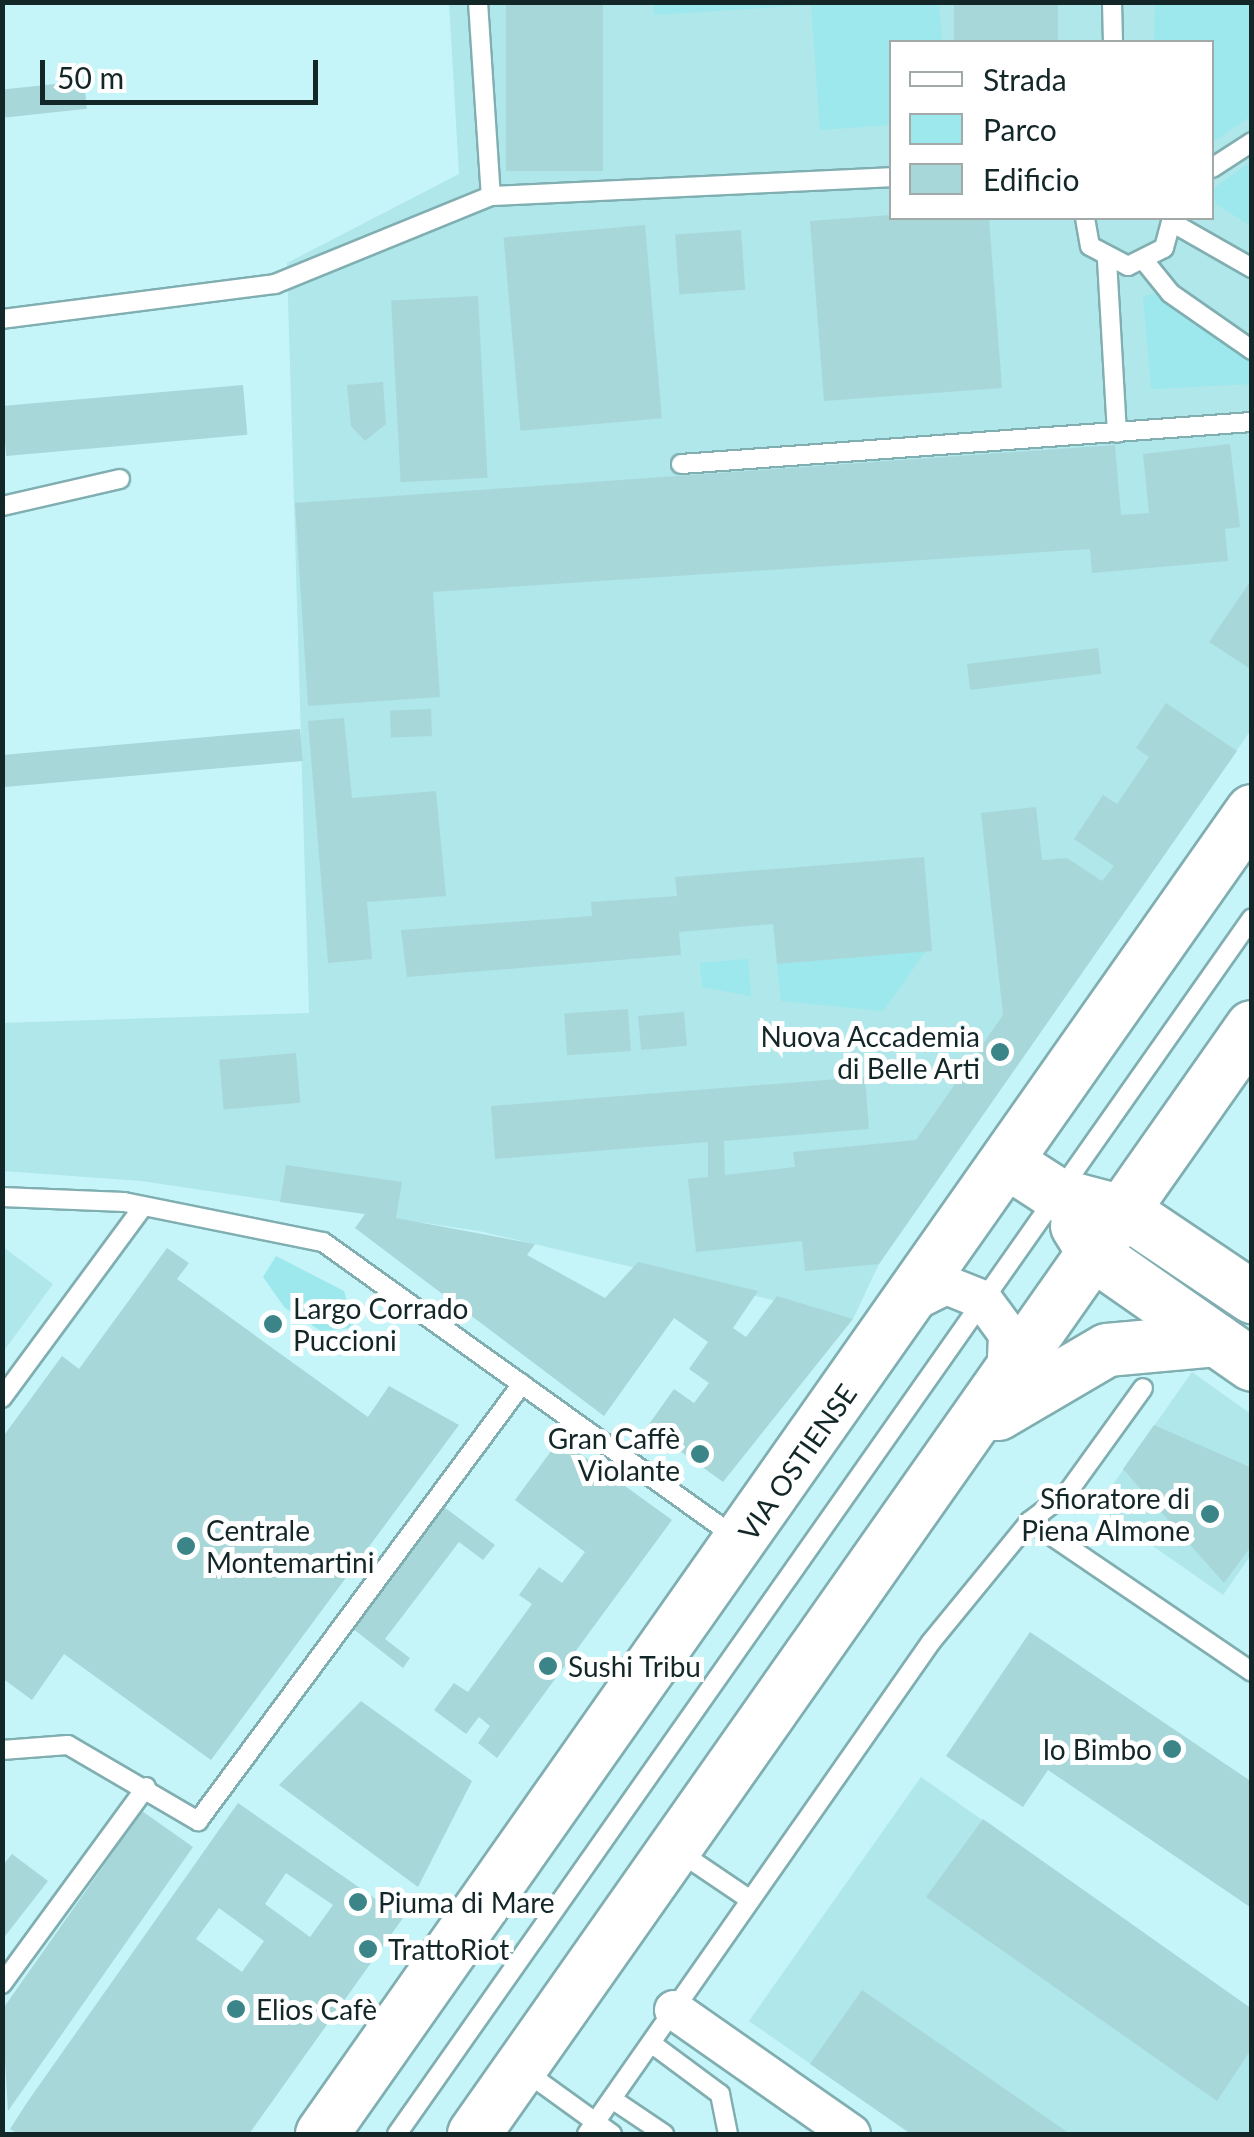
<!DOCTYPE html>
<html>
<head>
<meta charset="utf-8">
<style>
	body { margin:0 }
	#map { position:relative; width:1254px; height:2137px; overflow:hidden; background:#c5f5f8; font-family:Lato,sans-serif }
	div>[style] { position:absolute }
	.built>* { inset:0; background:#afe7ea }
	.green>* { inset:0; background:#9ce8ec }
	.building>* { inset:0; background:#a8d7da; transform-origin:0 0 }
	.roads { filter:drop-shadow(2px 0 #80aeb1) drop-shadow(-2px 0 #80aeb1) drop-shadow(0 2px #80aeb1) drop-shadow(0 -2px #80aeb1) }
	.service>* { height:18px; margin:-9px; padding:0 9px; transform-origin:9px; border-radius:9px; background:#fff }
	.minor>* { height:38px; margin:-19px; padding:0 19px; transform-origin:19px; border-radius:19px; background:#fff }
	.secondary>* { height:52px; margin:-26px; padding:0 26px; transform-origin:26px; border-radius:26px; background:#fff }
	.dots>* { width:28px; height:28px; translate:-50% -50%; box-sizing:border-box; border:5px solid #fff; border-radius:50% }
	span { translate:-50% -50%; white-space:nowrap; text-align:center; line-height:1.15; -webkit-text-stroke:10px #fff; paint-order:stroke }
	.poi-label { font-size:28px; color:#142728 }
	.right { translate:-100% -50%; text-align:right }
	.left { translate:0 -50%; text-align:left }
	.street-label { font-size:28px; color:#142728 }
	.frame { position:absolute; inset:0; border:5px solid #142728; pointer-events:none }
	.legend { position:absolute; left:889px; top:40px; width:325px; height:180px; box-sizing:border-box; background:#fff; border:2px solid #a1a9a9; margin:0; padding:12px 18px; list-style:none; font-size:30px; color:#142728 }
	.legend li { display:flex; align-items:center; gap:20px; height:50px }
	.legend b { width:50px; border:2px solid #a1a9a9 }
	.scale { position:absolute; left:40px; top:60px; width:278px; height:45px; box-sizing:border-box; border:5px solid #142728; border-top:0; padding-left:12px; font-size:30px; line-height:35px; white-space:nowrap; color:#142728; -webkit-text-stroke:8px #fff; paint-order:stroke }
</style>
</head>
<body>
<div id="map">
	<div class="built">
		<div style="clip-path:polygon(evenodd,449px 3px,1251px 3px,1251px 730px,879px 1264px,853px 1319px,479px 1231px,141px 1181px,3px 1171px,2px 1023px,309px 1013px,287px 263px,459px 174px,449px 3px,892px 42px,1212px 42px,1212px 218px,892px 218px,892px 42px)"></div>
		<div style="clip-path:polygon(3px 1247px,53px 1284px,3px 1352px)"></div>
		<div style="clip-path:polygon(1192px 1372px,1251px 1414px,1251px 1555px,1223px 1595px,1097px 1507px)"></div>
		<div style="clip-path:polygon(921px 1777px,1251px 2009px,1251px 2134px,911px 2134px,749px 2021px)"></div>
	</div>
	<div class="green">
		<div style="clip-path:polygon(653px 3px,939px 3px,942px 42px,892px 42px,891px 125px,820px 130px,811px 5px,654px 15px)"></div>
		<div style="clip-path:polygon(1155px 3px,1251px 3px,1251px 116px,1212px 143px,1212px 42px,1154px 42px)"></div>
		<div style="clip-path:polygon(1251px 161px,1251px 226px,1216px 204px,1213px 189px)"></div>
		<div style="clip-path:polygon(1160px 293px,1251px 357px,1251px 384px,1151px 389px,1143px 296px)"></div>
		<div style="clip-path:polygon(926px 951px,883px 1011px,781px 1001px,777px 964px)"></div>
		<div style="clip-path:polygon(748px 959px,751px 996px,702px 987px,700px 963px)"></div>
		<div style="clip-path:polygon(276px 1256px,344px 1291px,354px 1328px,321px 1331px,285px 1308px,263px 1277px)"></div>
	</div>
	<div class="building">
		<div style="left:506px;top:2px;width:97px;height:169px"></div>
		<div style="left:954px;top:2px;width:104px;height:40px"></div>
		<div style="left:84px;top:81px;width:28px;height:82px;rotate:84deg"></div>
		<div style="clip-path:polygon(891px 215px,989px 218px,1002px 388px,824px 401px,810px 221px)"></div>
		<div style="left:645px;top:225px;width:194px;height:142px;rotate:85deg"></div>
		<div style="left:741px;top:230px;width:60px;height:66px;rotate:86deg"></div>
		<div style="left:478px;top:296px;width:182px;height:87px;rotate:87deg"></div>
		<div style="clip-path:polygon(383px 382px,386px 424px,365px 441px,351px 426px,347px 385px)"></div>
		<div style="left:243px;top:385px;width:50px;height:242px;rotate:85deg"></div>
		<div style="clip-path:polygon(1230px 444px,1240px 527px,1225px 529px,1228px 561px,1092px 573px,1090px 549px,433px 592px,440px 697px,308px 706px,295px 503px,1115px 445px,1121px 515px,1149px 513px,1143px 454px)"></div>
		<div style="clip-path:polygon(1252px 579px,1252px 670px,1209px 642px)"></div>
		<div style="left:1098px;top:648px;width:26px;height:132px;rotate:83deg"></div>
		<div style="clip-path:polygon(1166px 703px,1237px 751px,879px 1264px,805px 1271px,802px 1241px,696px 1252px,688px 1179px,708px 1177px,708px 1142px,495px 1159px,491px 1106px,865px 1077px,869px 1129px,724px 1141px,725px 1175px,795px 1167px,793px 1152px,916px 1140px,1003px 1015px,981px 813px,1036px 807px,1042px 860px,1067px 858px,1102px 881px,1114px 866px,1074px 839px,1103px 795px,1117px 804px,1149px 757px,1136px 748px)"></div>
		<div style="left:431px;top:709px;width:27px;height:41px;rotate:88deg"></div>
		<div style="clip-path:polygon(344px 718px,352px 798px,436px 791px,446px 896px,367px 902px,372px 959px,328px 963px,308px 721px)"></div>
		<div style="left:300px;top:729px;width:32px;height:299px;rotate:85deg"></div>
		<div style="clip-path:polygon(924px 857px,932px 951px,777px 964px,773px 924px,679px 932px,681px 955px,407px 977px,401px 930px,592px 916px,591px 902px,677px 896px,675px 877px)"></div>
		<div style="left:628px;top:1009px;width:42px;height:64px;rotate:86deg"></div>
		<div style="left:684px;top:1012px;width:34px;height:46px;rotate:85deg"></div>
		<div style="left:296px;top:1053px;width:50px;height:77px;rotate:85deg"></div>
		<div style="clip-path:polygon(286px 1165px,402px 1182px,396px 1218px,535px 1244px,527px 1255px,605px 1298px,638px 1262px,758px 1291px,733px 1328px,746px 1337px,777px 1296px,853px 1319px,723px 1482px,647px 1427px,674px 1389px,694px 1403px,709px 1383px,689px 1369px,708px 1342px,674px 1318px,604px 1416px,355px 1228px,365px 1214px,280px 1202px)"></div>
		<div style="clip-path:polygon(167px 1248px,189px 1263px,177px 1279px,368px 1417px,389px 1386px,459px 1425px,211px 1760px,64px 1654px,32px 1700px,2px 1678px,2px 1438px,62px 1356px,79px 1369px)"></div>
		<div style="clip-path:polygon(1154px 1425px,1252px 1468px,1252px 1545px,1224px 1583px,1123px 1469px)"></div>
		<div style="clip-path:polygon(560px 1439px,672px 1520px,497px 1758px,478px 1743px,490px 1726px,479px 1717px,466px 1734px,434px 1710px,454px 1683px,468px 1692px,532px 1604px,519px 1595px,539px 1567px,562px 1583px,585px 1552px,515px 1500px)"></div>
		<div style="clip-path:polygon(444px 1507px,495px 1545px,483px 1560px,459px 1542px,385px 1639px,410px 1658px,403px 1668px,352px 1628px)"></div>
		<div style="clip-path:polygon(1030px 1632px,1252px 1782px,1250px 1907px,1048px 1770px,1023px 1807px,946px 1756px)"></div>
		<div style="clip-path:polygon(361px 1701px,472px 1781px,418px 1887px,279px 1785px)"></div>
		<div style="clip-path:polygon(evenodd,238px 1803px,403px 1918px,249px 2134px,18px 2134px,10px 2129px,28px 2101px,238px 1803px,286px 1873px,333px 1905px,310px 1937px,265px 1904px,286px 1873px,238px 1803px,219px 1908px,264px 1941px,242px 1972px,196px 1939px,219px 1908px)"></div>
		<div style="clip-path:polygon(142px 1811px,193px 1847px,8px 2111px,2px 2010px)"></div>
		<div style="clip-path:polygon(983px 1819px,1252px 2009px,1252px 2048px,1217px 2101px,926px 1897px)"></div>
		<div style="clip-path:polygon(12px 1854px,48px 1881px,2px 1940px,2px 1866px)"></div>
		<div style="clip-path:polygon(862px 1990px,1070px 2134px,911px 2134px,810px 2064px)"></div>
	</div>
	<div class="roads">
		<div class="service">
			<div style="left:478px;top:2px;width:194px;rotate:86.2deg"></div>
			<div style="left:1112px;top:2px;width:40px;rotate:88.6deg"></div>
			<div style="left:1212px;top:168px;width:48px;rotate:-33deg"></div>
			<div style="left:1085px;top:218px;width:28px;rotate:80deg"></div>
			<div style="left:1090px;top:246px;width:43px;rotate:27.8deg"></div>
			<div style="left:1128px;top:266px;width:40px;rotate:-26.6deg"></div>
			<div style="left:1164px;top:248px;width:31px;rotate:-75deg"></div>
			<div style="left:1173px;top:223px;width:91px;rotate:29.7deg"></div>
			<div style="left:1107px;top:260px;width:173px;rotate:86.7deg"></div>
			<div style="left:1146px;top:263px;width:38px;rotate:51deg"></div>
			<div style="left:1170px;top:293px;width:100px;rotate:34.8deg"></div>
			<div style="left:2px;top:319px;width:275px;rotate:-7.3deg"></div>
			<div style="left:275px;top:284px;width:233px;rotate:-22.2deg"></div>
			<div style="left:491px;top:196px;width:401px;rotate:-2.7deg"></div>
			<div style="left:681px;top:464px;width:573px;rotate:-4.21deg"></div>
			<div style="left:2px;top:506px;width:121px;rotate:-12.9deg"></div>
			<div style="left:2px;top:1197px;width:122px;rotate:2.3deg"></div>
			<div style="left:124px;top:1202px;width:203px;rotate:11.4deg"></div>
			<div style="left:323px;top:1242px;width:510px;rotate:35.59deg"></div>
			<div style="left:2px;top:1398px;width:237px;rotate:-53.6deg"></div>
			<div style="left:1030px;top:1521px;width:268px;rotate:34.2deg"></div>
			<div style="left:2px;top:1750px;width:66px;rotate:-4.3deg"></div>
			<div style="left:68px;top:1745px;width:151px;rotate:30.3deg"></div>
			<div style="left:198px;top:1821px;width:544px;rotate:-53.45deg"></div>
			<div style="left:678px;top:1851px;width:86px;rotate:34.1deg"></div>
			<div style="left:2px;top:1984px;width:244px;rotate:-53.8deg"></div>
			<div style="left:651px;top:2043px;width:86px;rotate:36.5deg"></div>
			<div style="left:720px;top:2094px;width:41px;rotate:78.7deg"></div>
			<div style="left:522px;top:2069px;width:111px;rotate:35.8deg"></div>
			<div style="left:612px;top:2099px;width:63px;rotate:33.9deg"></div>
			<div style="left:397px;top:2134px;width:1486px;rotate:-54.89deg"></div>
			<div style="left:587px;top:2134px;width:600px;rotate:-55.04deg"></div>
			<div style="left:931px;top:1642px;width:156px;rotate:-50.7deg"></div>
			<div style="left:1030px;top:1521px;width:48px;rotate:-37.3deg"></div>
			<div style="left:1068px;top:1492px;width:128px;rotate:-54.2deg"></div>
		</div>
		<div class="minor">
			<div style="left:908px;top:1304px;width:42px;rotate:-26.6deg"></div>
			<div style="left:946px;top:1285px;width:40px;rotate:22deg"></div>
			<div style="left:983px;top:1300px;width:42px;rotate:53.7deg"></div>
			<div style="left:1008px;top:1334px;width:45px;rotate:92.5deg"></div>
			<div style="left:674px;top:2010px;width:216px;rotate:35deg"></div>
		</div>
		<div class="secondary">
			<div style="left:1007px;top:1162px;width:61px;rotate:32.9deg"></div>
			<div style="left:1058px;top:1195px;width:71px;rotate:14.6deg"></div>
			<div style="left:1127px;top:1213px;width:151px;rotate:33.9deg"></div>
			<div style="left:1077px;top:1226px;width:36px;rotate:58deg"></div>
			<div style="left:1096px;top:1256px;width:190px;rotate:34.9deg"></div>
			<div style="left:998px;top:1414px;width:126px;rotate:-30.4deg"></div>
			<div style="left:1107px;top:1350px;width:110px;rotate:-5.2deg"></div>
			<div style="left:322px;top:2134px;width:1617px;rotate:-54.89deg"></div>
			<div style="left:474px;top:2134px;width:1353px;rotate:-54.9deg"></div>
		</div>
	</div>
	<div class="dots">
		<div style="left:1000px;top:1052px;background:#3b8488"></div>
		<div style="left:273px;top:1324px;background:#3b8488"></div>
		<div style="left:700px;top:1454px;background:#3b8488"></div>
		<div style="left:1210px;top:1514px;background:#3b8488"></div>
		<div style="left:186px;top:1546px;background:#3b8488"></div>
		<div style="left:548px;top:1666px;background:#3b8488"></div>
		<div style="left:1172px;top:1749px;background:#3b8488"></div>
		<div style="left:358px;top:1902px;background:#3b8488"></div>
		<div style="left:368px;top:1949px;background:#3b8488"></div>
		<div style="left:236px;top:2009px;background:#3b8488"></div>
	</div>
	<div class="poi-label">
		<span class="right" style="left:980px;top:1052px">Nuova Accademia<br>di Belle Arti</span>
		<span class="left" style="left:293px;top:1324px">Largo Corrado<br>Puccioni</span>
		<span class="right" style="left:680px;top:1454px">Gran Caffè<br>Violante</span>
		<span class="right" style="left:1190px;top:1514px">Sfioratore di<br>Piena Almone</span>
		<span class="left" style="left:206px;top:1546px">Centrale<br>Montemartini</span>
		<span class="left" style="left:568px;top:1666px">Sushi Tribu</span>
		<span class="right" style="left:1152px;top:1749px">Io Bimbo</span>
		<span class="left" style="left:378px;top:1902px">Piuma di Mare</span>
		<span class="left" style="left:388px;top:1949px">TrattoRiot</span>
		<span class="left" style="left:256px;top:2009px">Elios Cafè</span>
	</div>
	<div class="street-label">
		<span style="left:797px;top:1462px;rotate:-55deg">VIA OSTIENSE</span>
	</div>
	<div class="frame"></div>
	<ul class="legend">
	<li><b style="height:12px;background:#fff"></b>Strada</li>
	<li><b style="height:28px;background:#9ce8ec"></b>Parco</li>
	<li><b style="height:28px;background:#a8d7da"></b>Edificio</li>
	</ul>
	<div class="scale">50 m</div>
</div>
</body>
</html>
